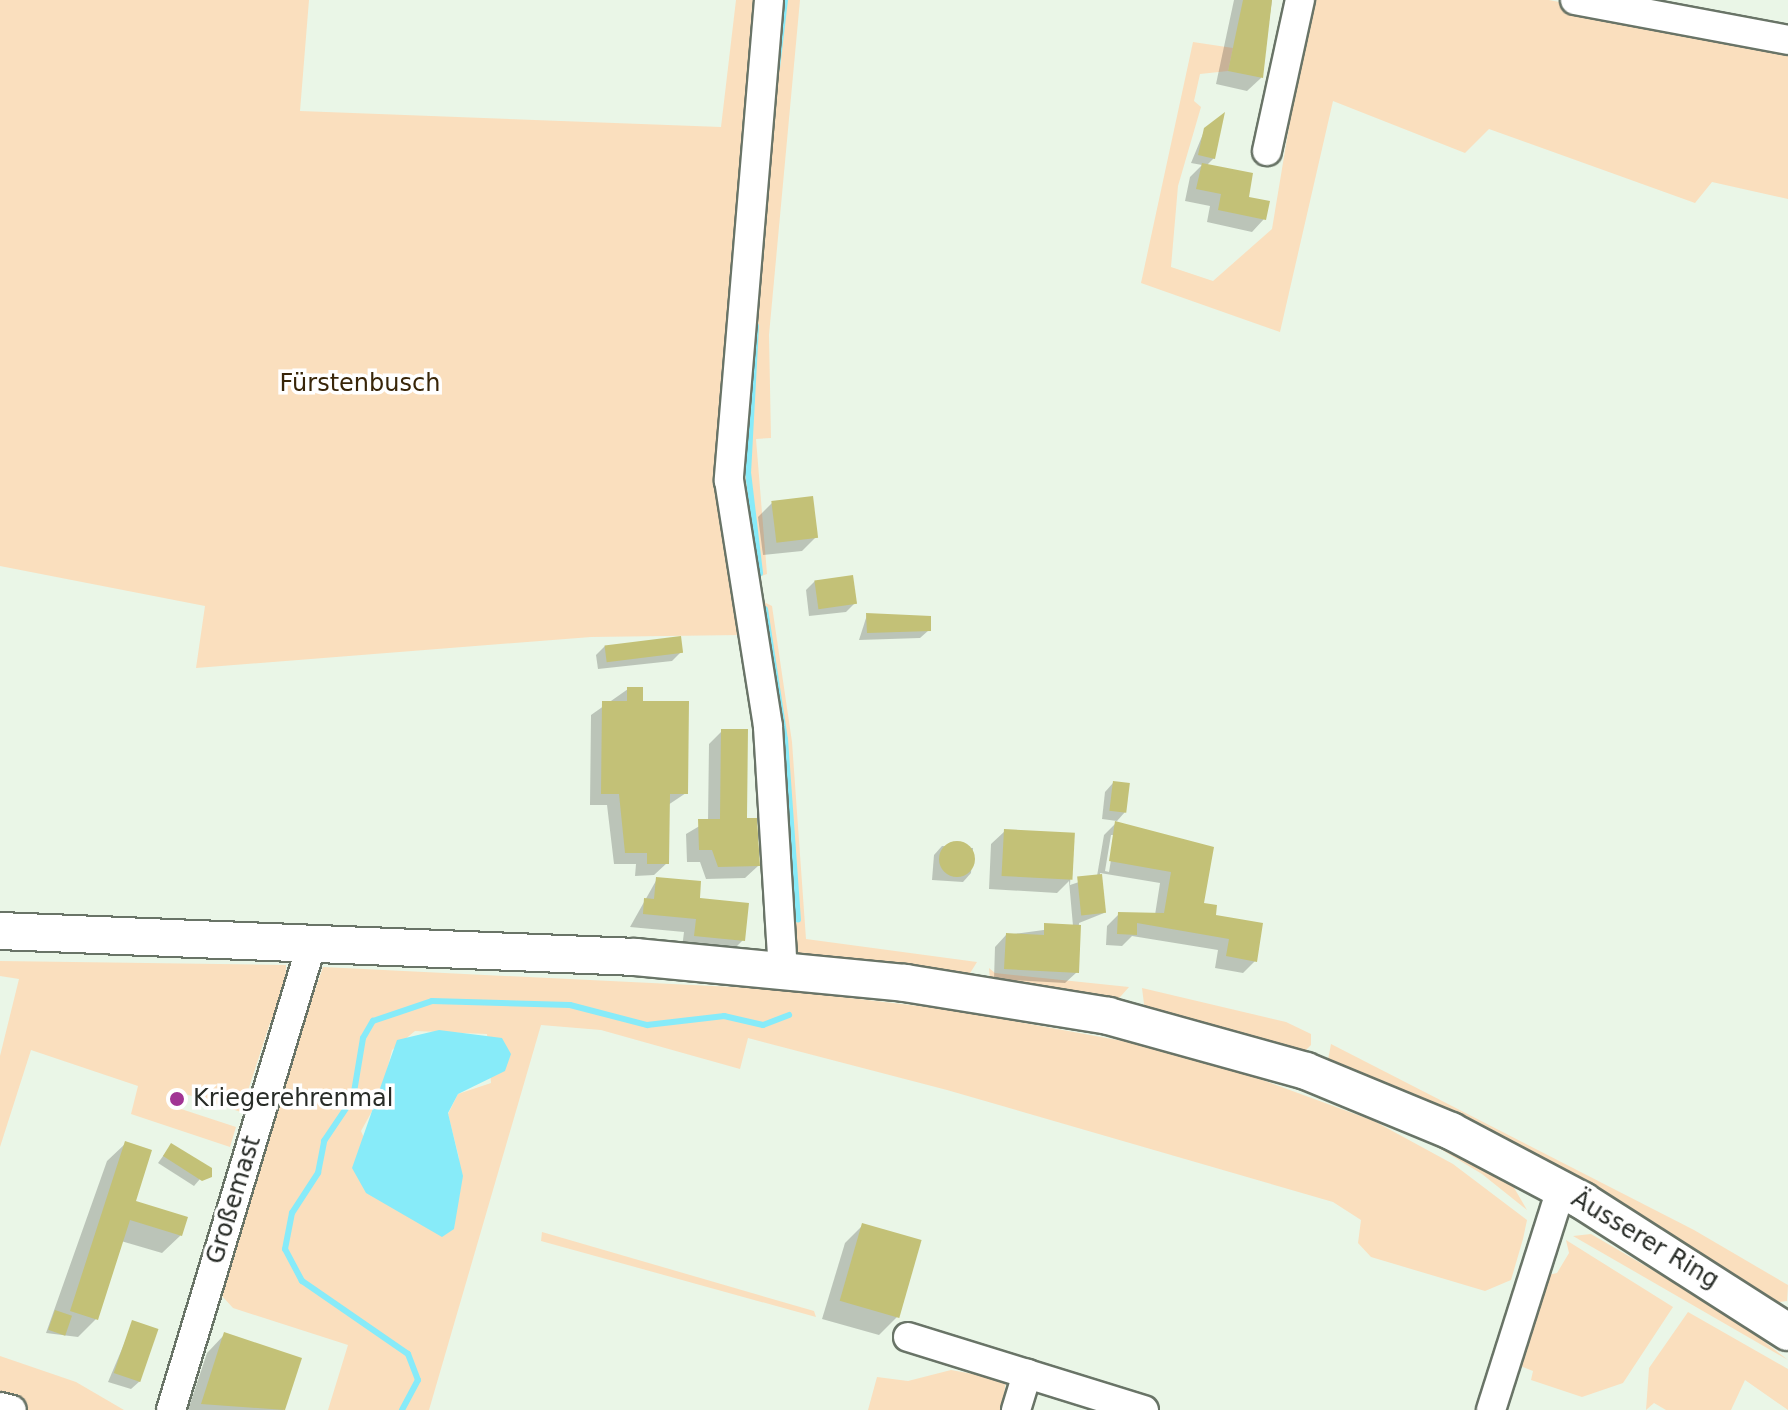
<!DOCTYPE html>
<html>
<head>
<meta charset="utf-8">
<style>
	body { margin:0 }
	#map { position:relative; width:1788px; height:1410px; overflow:hidden; background:#eaf6e7; font-family:"DejaVu Sans",sans-serif }
	div>[style] { position:absolute }
	.green>* { inset:0; background:#fadfbe }
	.water>* { inset:0; background:#87ebf9 }
	.shadow>* { inset:0; background:#0003 }
	.stream>* { height:6px; margin:-3px; padding:0 3px; transform-origin:3px; border-radius:3px; background:#87ebf9 }
	.building>* { inset:0; background:#c3c177; transform-origin:0 0 }
	.round { border-radius:50% }
	.roads { filter:drop-shadow(2px 0 #697467) drop-shadow(-2px 0 #697467) drop-shadow(0 2px #697467) drop-shadow(0 -2px #697467) }
	.minor>* { height:28px; margin:-14px; padding:0 14px; transform-origin:14px; border-radius:14px; background:#fff }
	.major>* { height:36px; margin:-18px; padding:0 18px; transform-origin:18px; border-radius:18px; background:#fff }
	.dots>* { width:22px; height:22px; translate:-50% -50%; box-sizing:border-box; border:4px solid #fff; border-radius:50% }
	span { translate:-50% -50%; white-space:nowrap; text-align:center; line-height:1.15; -webkit-text-stroke:7px #fff; paint-order:stroke }
	.park-label { font-size:24px; color:#382508 }
	.poi-label { font-size:24px; color:#282c27 }
	.left { translate:0 -50%; text-align:left }
	.street-label { font-size:24px; color:#282c27 }
</style>
</head>
<body>
<div id="map">
	<div class="green">
		<div style="clip-path:polygon(0 0,309px 0,300px 111px,721px 127px,736px 0,760px 0,724px 383px,741px 635px,591px 637px,196px 668px,205px 606px,0 566px)"></div>
		<div style="clip-path:polygon(774px 0,800px 0,769px 335px,771px 438px,756px 439px,767px 574px,748px 581px,739px 380px)"></div>
		<div style="clip-path:polygon(1310px 0,1549px 0,1788px 46px,1788px 199px,1712px 182px,1695px 203px,1489px 129px,1465px 153px,1333px 101px,1280px 332px,1141px 283px,1193px 42px,1233px 48px,1228px 71px,1200px 74px,1194px 101px,1201px 107px,1178px 186px,1171px 267px,1213px 281px,1272px 229px)"></div>
		<div style="clip-path:polygon(764px 602px,772px 606px,792px 742px,806px 939px,977px 962px,967px 978px,799px 959px,795px 951px,755px 610px)"></div>
		<div style="clip-path:polygon(0 961px,286px 965px,285px 1000px,270px 1023px,241px 1112px,176px 1091px,172px 1106px,236px 1127px,230px 1147px,131px 1114px,138px 1086px,31px 1050px,0 1147px,0 1056px,19px 979px,0 976px)"></div>
		<div style="clip-path:polygon(evenodd,323px 967px,773px 989px,953px 1010px,1123px 1041px,1246px 1074px,1374px 1121px,1453px 1164px,1527px 1220px,1523px 1239px,1511px 1280px,1485px 1291px,1371px 1257px,1358px 1243px,1361px 1220px,1333px 1202px,947px 1090px,748px 1038px,740px 1069px,601px 1030px,541px 1025px,429px 1410px,328px 1410px,348px 1345px,233px 1308px,212px 1285px,323px 967px,415px 1031px,487px 1034px,491px 1083px,458px 1094px,448px 1114px,459px 1158px,454px 1229px,420px 1223px,392px 1202px,361px 1131px,381px 1095px,392px 1050px,415px 1031px)"></div>
		<div style="clip-path:polygon(989px 968px,995px 973px,1129px 987px,1113px 1005px,990px 981px)"></div>
		<div style="clip-path:polygon(1142px 988px,1286px 1022px,1311px 1034px,1311px 1045px,1300px 1056px,1145px 1012px)"></div>
		<div style="clip-path:polygon(1331px 1044px,1694px 1230px,1788px 1285px,1787px 1301px,1771px 1303px,1327px 1065px)"></div>
		<div style="clip-path:polygon(1414px 1133px,1513px 1186px,1527px 1210px,1482px 1174px)"></div>
		<div style="clip-path:polygon(542px 1232px,814px 1311px,816px 1317px,541px 1241px)"></div>
		<div style="clip-path:polygon(1591px 1234px,1731px 1316px,1788px 1360px,1573px 1236px)"></div>
		<div style="clip-path:polygon(1566px 1240px,1673px 1307px,1623px 1383px,1582px 1397px,1531px 1380px,1533px 1371px,1518px 1365px,1544px 1276px,1557px 1273px,1569px 1253px)"></div>
		<div style="clip-path:polygon(1688px 1312px,1788px 1369px,1788px 1410px,1745px 1380px,1731px 1410px,1666px 1410px,1654px 1403px,1646px 1410px,1649px 1368px)"></div>
		<div style="clip-path:polygon(0 1356px,76px 1382px,124px 1410px,28px 1410px,0 1401px)"></div>
		<div style="clip-path:polygon(951px 1370px,1006px 1380px,1002px 1410px,868px 1410px,877px 1377px,908px 1381px)"></div>
	</div>
	<div class="water">
		<div style="clip-path:polygon(439px 1030px,502px 1038px,511px 1054px,505px 1071px,458px 1094px,448px 1113px,463px 1176px,454px 1229px,442px 1237px,366px 1193px,352px 1168px,397px 1040px)"></div>
	</div>
	<div class="shadow">
		<div style="clip-path:polygon(1234px 0,1272px 0,1261px 78px,1247px 91px,1216px 84px)"></div>
		<div style="clip-path:polygon(1205px 129px,1214px 158px,1206px 166px,1264px 219px,1252px 232px,1207px 222px,1210px 206px,1185px 201px,1190px 177px,1202px 165px,1191px 163px)"></div>
		<div style="clip-path:polygon(772px 503px,816px 537px,802px 551px,763px 555px,758px 517px)"></div>
		<div style="clip-path:polygon(815px 581px,855px 603px,846px 612px,809px 616px,806px 590px)"></div>
		<div style="clip-path:polygon(867px 615px,929px 630px,920px 638px,859px 640px)"></div>
		<div style="clip-path:polygon(605px 646px,681px 652px,672px 661px,598px 669px,596px 655px)"></div>
		<div style="clip-path:polygon(628px 689px,686px 793px,668px 805px,667px 863px,654px 875px,635px 876px,636px 864px,614px 864px,607px 805px,590px 805px,591px 715px)"></div>
		<div style="clip-path:polygon(722px 731px,758px 866px,745px 878px,706px 879px,700px 862px,687px 862px,686px 834px,708px 821px,709px 744px)"></div>
		<div style="clip-path:polygon(1113px 783px,1125px 812px,1117px 821px,1102px 819px,1105px 792px)"></div>
		<div style="clip-path:polygon(evenodd,1116px 823px,1212px 849px,1202px 905px,1255px 961px,1243px 973px,1215px 968px,1218px 950px,1132px 936px,1122px 946px,1106px 945px,1107px 926px,1119px 914px,1155px 915px,1160px 883px,1100px 873px,1104px 913px,1079px 923px,1077px 972px,1065px 983px,994px 979px,995px 947px,1006px 935px,1073px 926px,1069px 881px,1057px 893px,989px 889px,991px 844px,1005px 831px,1073px 835px,1070px 885px,1097px 876px,1104px 835px,1116px 823px,1111px 835px,1115px 835px,1109px 872px,1105px 871px,1111px 835px)"></div>
		<div style="clip-path:polygon(942px 846px,973px 848px,971px 873px,963px 882px,932px 880px,934px 855px)"></div>
		<div style="clip-path:polygon(657px 879px,697px 900px,743px 940px,730px 953px,682px 948px,684px 932px,630px 927px)"></div>
		<div style="clip-path:polygon(126px 1143px,133px 1202px,181px 1235px,162px 1253px,121px 1241px,96px 1319px,78px 1337px,46px 1333px,107px 1161px)"></div>
		<div style="clip-path:polygon(171px 1145px,200px 1179px,194px 1186px,158px 1163px)"></div>
		<div style="clip-path:polygon(863px 1225px,897px 1317px,879px 1335px,822px 1319px,845px 1243px)"></div>
		<div style="clip-path:polygon(133px 1323px,140px 1381px,131px 1389px,108px 1382px)"></div>
		<div style="clip-path:polygon(225px 1334px,299px 1359px,283px 1410px,188px 1410px,207px 1353px)"></div>
	</div>
	<div class="stream">
		<div style="left:777px;top:68px;width:68px;rotate:-83.3deg"></div>
		<div style="left:756px;top:326px;width:146px;rotate:93.1deg"></div>
		<div style="left:748px;top:472px;width:102px;rotate:83.2deg"></div>
		<div style="left:765px;top:609px;width:132px;rotate:81.3deg"></div>
		<div style="left:785px;top:739px;width:181px;rotate:85.9deg"></div>
		<div style="left:402px;top:1410px;width:34px;rotate:-62deg"></div>
		<div style="left:418px;top:1380px;width:28px;rotate:-111deg"></div>
		<div style="left:408px;top:1354px;width:129px;rotate:-145.4deg"></div>
		<div style="left:302px;top:1281px;width:36px;rotate:-118deg"></div>
		<div style="left:285px;top:1249px;width:37px;rotate:-79deg"></div>
		<div style="left:292px;top:1213px;width:48px;rotate:-57deg"></div>
		<div style="left:318px;top:1173px;width:33px;rotate:-79deg"></div>
		<div style="left:324px;top:1141px;width:52px;rotate:-56deg"></div>
		<div style="left:353px;top:1098px;width:61px;rotate:-80.5deg"></div>
		<div style="left:363px;top:1038px;width:20px;rotate:-60deg"></div>
		<div style="left:373px;top:1021px;width:62px;rotate:-18.7deg"></div>
		<div style="left:432px;top:1001px;width:138px;rotate:1.7deg"></div>
		<div style="left:570px;top:1005px;width:80px;rotate:14.6deg"></div>
		<div style="left:647px;top:1025px;width:78px;rotate:-6.7deg"></div>
		<div style="left:724px;top:1016px;width:40px;rotate:13deg"></div>
		<div style="left:763px;top:1025px;width:28px;rotate:-21deg"></div>
	</div>
	<div class="building">
		<div style="clip-path:polygon(1243px 0,1272px 0,1263px 78px,1228px 71px)"></div>
		<div style="clip-path:polygon(1225px 112px,1215px 159px,1198px 155px,1204px 128px)"></div>
		<div style="clip-path:polygon(1202px 163px,1253px 173px,1249px 197px,1270px 201px,1266px 220px,1218px 210px,1221px 194px,1196px 189px)"></div>
		<div style="left:813px;top:496px;width:42px;height:42px;rotate:83deg"></div>
		<div style="left:853px;top:575px;width:29px;height:39px;rotate:82deg"></div>
		<div style="clip-path:polygon(866px 613px,931px 616px,931px 631px,867px 633px)"></div>
		<div style="left:681px;top:636px;width:17px;height:77px;rotate:83deg"></div>
		<div style="clip-path:polygon(627px 687px,643px 687px,643px 701px,689px 701px,688px 794px,670px 794px,669px 864px,647px 864px,647px 853px,625px 853px,619px 794px,601px 794px,602px 701px,627px 701px)"></div>
		<div style="clip-path:polygon(721px 729px,748px 729px,747px 818px,757px 818px,760px 866px,718px 867px,712px 850px,699px 850px,698px 819px,720px 819px)"></div>
		<div style="left:1113px;top:781px;width:17px;height:30px;rotate:7deg"></div>
		<div style="clip-path:polygon(1115px 821px,1214px 847px,1204px 903px,1217px 905px,1216px 915px,1263px 923px,1257px 962px,1226px 956px,1229px 939px,1137px 923px,1137px 935px,1117px 934px,1118px 912px,1164px 913px,1171px 872px,1109px 861px)"></div>
		<div style="left:1004px;top:829px;width:71px;height:47px;rotate:3deg"></div>
		<div class="round" style="left:939px;top:841px;width:36px;height:36px"></div>
		<div style="left:1102px;top:874px;width:39px;height:25px;rotate:84deg"></div>
		<div style="clip-path:polygon(656px 877px,701px 881px,700px 898px,749px 903px,745px 941px,694px 936px,696px 919px,643px 914px,644px 898px,654px 899px)"></div>
		<div style="clip-path:polygon(1044px 923px,1081px 925px,1079px 973px,1004px 969px,1006px 933px,1044px 935px)"></div>
		<div style="clip-path:polygon(125px 1141px,152px 1150px,136px 1201px,188px 1217px,182px 1236px,130px 1220px,98px 1320px,70px 1311px)"></div>
		<div style="clip-path:polygon(171px 1143px,212px 1168px,212px 1177px,202px 1181px,163px 1156px)"></div>
		<div style="left:862px;top:1223px;width:62px;height:81px;rotate:16deg"></div>
		<div style="left:55px;top:1310px;width:18px;height:21px;rotate:19deg"></div>
		<div style="left:132px;top:1320px;width:28px;height:56px;rotate:19deg"></div>
		<div style="clip-path:polygon(224px 1332px,302px 1358px,285px 1410px,201px 1404px)"></div>
	</div>
	<div class="roads">
		<div class="minor">
			<div style="left:769px;top:0;width:482px;rotate:94.8deg"></div>
			<div style="left:729px;top:480px;width:250px;rotate:81deg"></div>
			<div style="left:768px;top:727px;width:242px;rotate:86.5deg"></div>
			<div style="left:1575px;top:0;width:217px;rotate:10.6deg"></div>
			<div style="left:1267px;top:151px;width:155px;rotate:-77.7deg"></div>
			<div style="left:908px;top:1337px;width:247px;rotate:17.2deg"></div>
			<div style="left:0;top:1407px;width:12px;rotate:14deg"></div>
			<div style="left:171px;top:1410px;width:488px;rotate:-73.2deg"></div>
			<div style="left:1016px;top:1410px;width:38px;rotate:-73deg"></div>
			<div style="left:1491px;top:1410px;width:232px;rotate:-72.4deg"></div>
		</div>
		<div class="major">
			<div style="left:0;top:931px;width:636px;rotate:2.34deg"></div>
			<div style="left:635px;top:957px;width:271px;rotate:5.5deg"></div>
			<div style="left:905px;top:983px;width:206px;rotate:9.2deg"></div>
			<div style="left:1108px;top:1016px;width:205px;rotate:15.5deg"></div>
			<div style="left:1306px;top:1071px;width:157px;rotate:22.5deg"></div>
			<div style="left:1451px;top:1131px;width:149px;rotate:27.9deg"></div>
			<div style="left:1583px;top:1201px;width:243px;rotate:32.6deg"></div>
		</div>
	</div>
	<div class="dots">
		<div style="left:177px;top:1099px;background:#a13494"></div>
	</div>
	<div class="park-label">
		<span style="left:360px;top:384px">Fürstenbusch</span>
	</div>
	<div class="poi-label">
		<span class="left" style="left:193px;top:1099px">Kriegerehrenmal</span>
	</div>
	<div class="street-label">
		<span style="left:234px;top:1200px;rotate:-73deg">Großemast</span>
		<span style="left:1645px;top:1240px;rotate:31deg">Äusserer Ring</span>
	</div>
</div>
</body>
</html>
